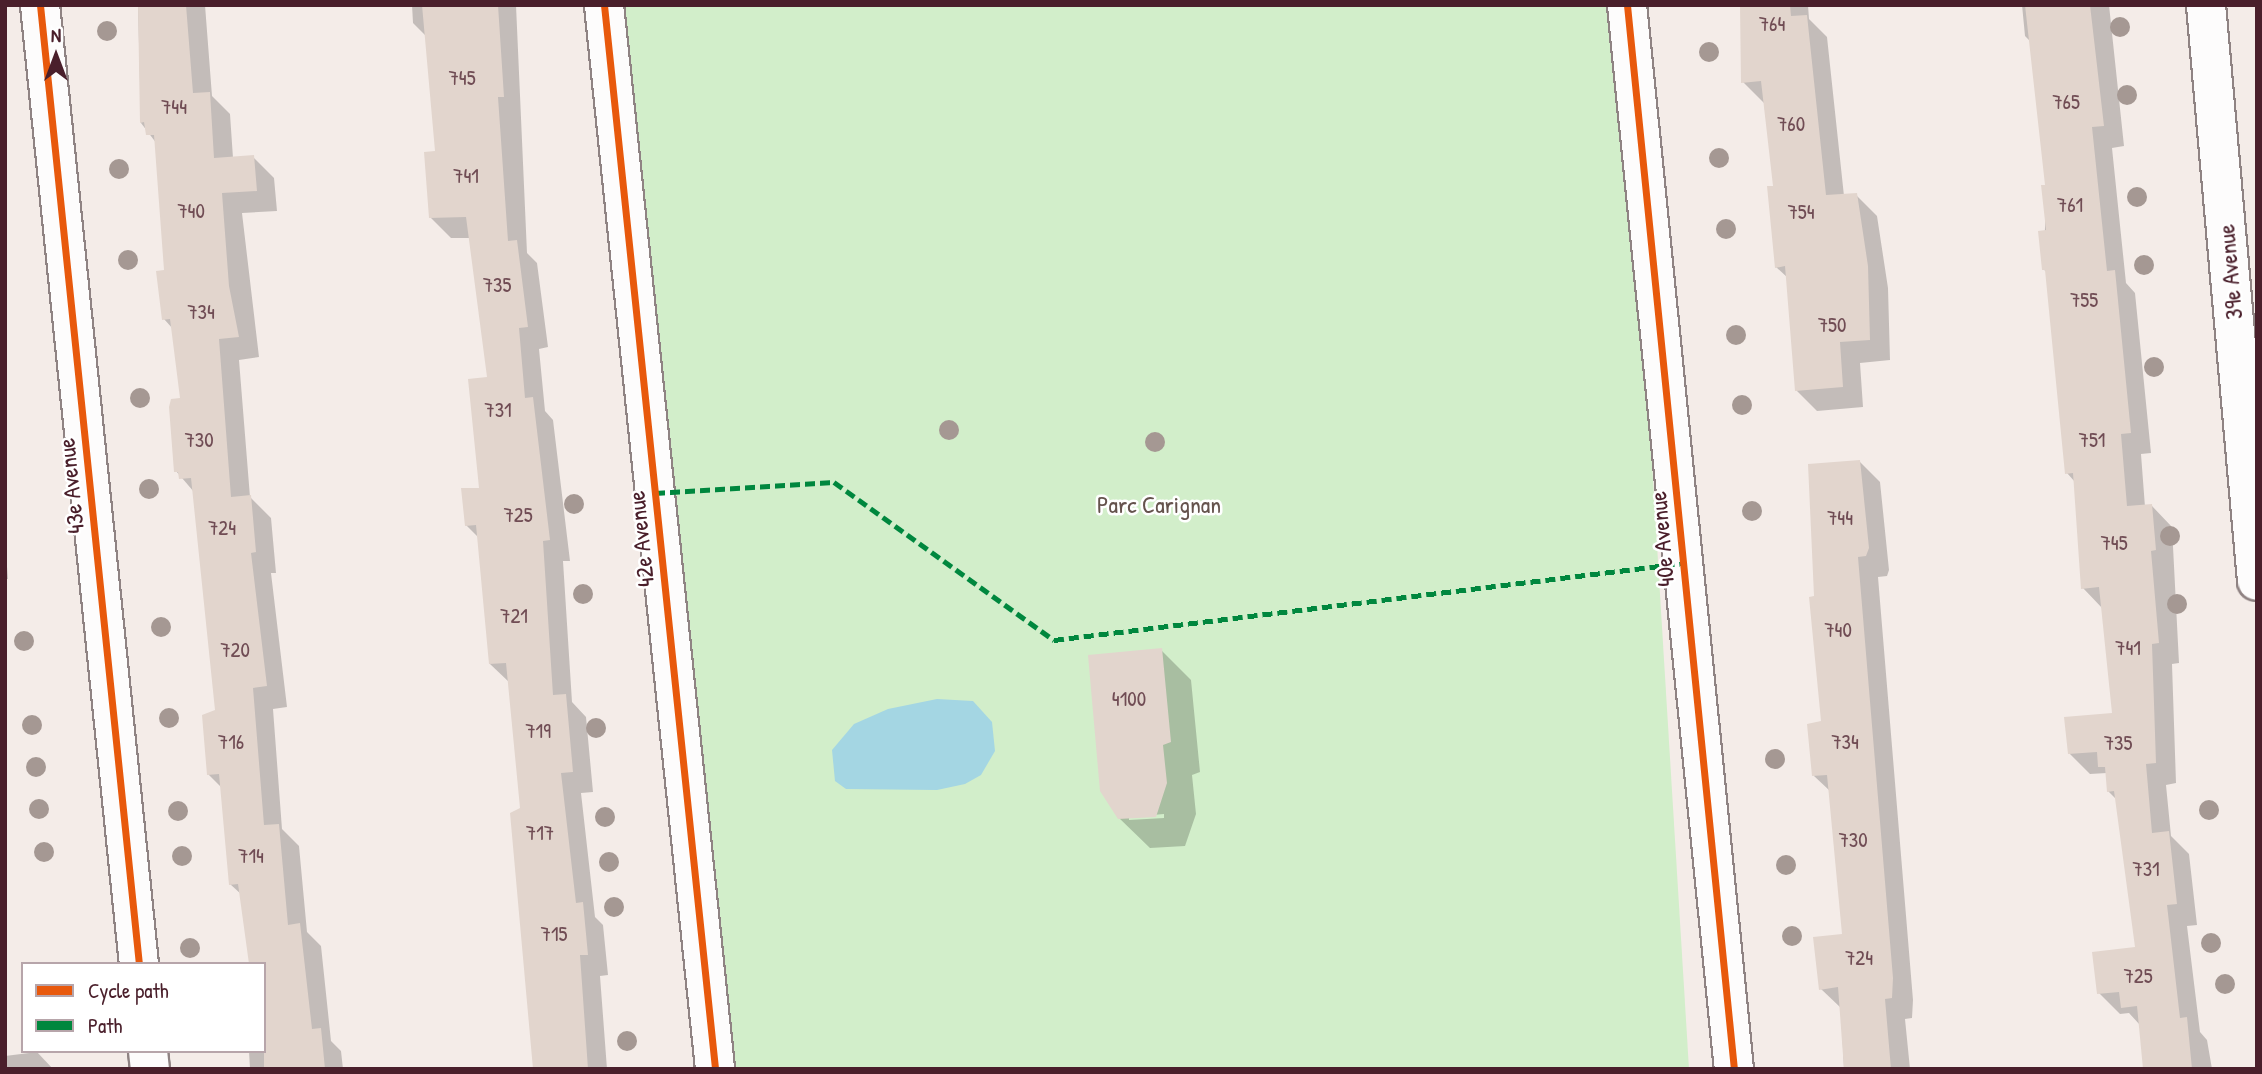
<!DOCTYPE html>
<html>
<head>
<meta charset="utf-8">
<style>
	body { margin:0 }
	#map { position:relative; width:2262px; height:1074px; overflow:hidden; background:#f4ece8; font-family:"Patrick Hand",sans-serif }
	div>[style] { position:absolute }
	.green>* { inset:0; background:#d2eeca }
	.water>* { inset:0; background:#a4d6e3 }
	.shadow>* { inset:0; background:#0003 }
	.building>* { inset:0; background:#e2d5cd }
	.roads { filter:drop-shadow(2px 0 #8f8383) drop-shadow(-2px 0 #8f8383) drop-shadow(0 2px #8f8383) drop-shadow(0 -2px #8f8383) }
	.minor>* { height:38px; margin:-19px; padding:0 19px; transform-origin:19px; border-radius:19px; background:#fdfcfc }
	.quiet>* { height:5px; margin-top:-2.5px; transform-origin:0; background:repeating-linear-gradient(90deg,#00873e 0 10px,transparent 0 15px) }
	.cycleway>* { height:7px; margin:-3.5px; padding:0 3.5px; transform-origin:3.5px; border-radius:3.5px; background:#e8590c }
	.trees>* { width:20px; height:20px; margin:-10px; border-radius:50%; background:#a59893 }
	span { translate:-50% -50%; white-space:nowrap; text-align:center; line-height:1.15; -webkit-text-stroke:5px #fff; paint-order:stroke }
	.number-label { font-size:21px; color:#704c54 }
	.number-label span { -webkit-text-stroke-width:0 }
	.street-label { font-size:24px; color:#4a1f2b }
	.park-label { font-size:24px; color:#65534d }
	.frame { position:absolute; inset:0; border:7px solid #4a1f2b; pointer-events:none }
	.legend { position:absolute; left:21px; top:962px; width:245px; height:91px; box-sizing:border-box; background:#fff; border:2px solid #b7a5aa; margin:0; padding:9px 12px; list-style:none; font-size:21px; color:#4a1f2b }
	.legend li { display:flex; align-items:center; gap:14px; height:35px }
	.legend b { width:35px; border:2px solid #b7a5aa }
	.north { position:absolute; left:21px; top:21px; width:70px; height:70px; -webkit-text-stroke:5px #fff; paint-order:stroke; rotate:0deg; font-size:19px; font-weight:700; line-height:28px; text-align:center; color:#4a1f2b }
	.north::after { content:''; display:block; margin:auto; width:24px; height:32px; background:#4a1f2b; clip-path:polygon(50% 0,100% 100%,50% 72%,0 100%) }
</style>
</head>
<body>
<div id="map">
	<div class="green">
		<div style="clip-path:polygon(607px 5px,1624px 5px,1689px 1069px,721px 1069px)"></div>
	</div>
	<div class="water">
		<div style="clip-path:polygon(937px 699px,973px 701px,992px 722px,995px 751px,981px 775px,965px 784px,937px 790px,846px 789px,835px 781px,832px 750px,854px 724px,888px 709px)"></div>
	</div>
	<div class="shadow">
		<div style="clip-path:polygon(138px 5px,205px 5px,212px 96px,230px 114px,233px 158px,253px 157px,274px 178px,277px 211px,242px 213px,259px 357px,239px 360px,250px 497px,271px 518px,276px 573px,271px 573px,287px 707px,273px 709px,282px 829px,299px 846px,307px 932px,321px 946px,331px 1041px,341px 1051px,343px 1069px,250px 1069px,249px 1051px,264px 1051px,264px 964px,242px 895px,230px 884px,222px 788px,208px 774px,217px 711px,194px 492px,176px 471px,182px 399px,173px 329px,164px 319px,166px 272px,157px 144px,141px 123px)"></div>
		<div style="clip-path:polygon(412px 5px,516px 5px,527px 253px,537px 263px,548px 347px,539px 349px,545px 411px,553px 420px,570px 561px,563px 561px,572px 702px,586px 717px,593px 792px,581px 793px,595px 917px,603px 925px,608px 975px,600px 976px,607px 1069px,534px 1069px,522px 809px,510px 683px,490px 664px,479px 538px,466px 525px,481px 489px,489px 379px,471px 238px,451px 238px,430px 217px,436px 153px,427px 37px,413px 23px)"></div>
		<div style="clip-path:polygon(1741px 5px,1808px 5px,1809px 19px,1827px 37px,1844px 196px,1856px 195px,1877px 216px,1888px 288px,1890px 360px,1860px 363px,1863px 407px,1817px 411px,1796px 390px,1788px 278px,1776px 267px,1775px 187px,1764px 103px,1743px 82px)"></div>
		<div style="clip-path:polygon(2022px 5px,2109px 5px,2124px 146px,2112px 148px,2126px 283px,2135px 293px,2151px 453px,2141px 454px,2145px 507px,2152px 506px,2172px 527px,2179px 663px,2172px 664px,2176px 783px,2166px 785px,2171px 836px,2189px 854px,2197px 925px,2187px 926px,2200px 1032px,2207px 1040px,2212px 1069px,2145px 1069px,2140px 1025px,2129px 1013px,2120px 1014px,2099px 993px,2137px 948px,2117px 800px,2108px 791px,2107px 773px,2090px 774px,2069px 753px,2114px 714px,2103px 609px,2083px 588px,2075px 482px,2067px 473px,2048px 273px,2043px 269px,2047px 186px,2031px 42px,2025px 36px)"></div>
		<div style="clip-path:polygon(1859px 461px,1880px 482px,1889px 570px,1887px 576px,1878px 577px,1913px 1000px,1912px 1018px,1905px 1019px,1910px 1069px,1844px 1069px,1841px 1008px,1821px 989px,1843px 935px,1830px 791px,1814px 776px,1823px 722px,1816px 598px)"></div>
		<div style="clip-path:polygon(5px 542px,8px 579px,5px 579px)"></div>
		<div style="clip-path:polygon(evenodd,1161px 650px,1191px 680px,1200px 772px,1192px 775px,1196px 814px,1185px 846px,1150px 848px,1119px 818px,1161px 650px,1164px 814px,1164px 818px,1129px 820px,1129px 817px,1164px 814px)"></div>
		<div style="clip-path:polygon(37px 1052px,53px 1069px,5px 1069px,5px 1056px)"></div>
	</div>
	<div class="building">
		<div style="clip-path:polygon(138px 5px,186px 5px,193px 93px,210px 92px,214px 158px,254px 155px,257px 191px,222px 193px,229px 286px,239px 337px,219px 339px,231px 497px,251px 495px,256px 552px,251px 553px,267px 686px,253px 688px,264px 825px,279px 824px,288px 925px,300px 923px,312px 1029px,321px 1028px,325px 1069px,264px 1069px,264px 964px,249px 964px,238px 884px,229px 885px,219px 774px,207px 775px,202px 715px,215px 710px,191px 478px,179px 479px,178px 472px,174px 472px,169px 407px,171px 399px,180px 398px,170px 319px,162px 320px,156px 271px,164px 270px,154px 135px,146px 135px,144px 122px,140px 123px)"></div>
		<div style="clip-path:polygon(422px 5px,498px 5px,504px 97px,498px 97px,508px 241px,517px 240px,528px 327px,519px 328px,525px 398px,533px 397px,550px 540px,543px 541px,553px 695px,566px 694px,573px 772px,561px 773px,576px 903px,583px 902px,588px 955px,580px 955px,588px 1069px,533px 1069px,510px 813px,520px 808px,506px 663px,489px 664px,476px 525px,465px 526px,461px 488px,479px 488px,468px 379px,487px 377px,466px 217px,429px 218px,424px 152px,435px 151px)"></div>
		<div style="clip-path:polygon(1740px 5px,1790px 5px,1791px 16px,1807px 15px,1826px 195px,1857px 193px,1868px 266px,1870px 340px,1840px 342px,1843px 387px,1795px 391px,1785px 266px,1775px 268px,1767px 186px,1773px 186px,1761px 81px,1741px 83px)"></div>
		<div style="clip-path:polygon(2025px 5px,2090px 5px,2104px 126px,2092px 127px,2107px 271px,2115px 270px,2131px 433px,2121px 434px,2127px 506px,2152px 504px,2156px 550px,2151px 551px,2159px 643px,2152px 644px,2156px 763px,2146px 764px,2152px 833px,2169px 831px,2177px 904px,2167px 905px,2180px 1018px,2187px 1017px,2192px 1069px,2143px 1069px,2137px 1006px,2121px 1008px,2119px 992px,2097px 994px,2092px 952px,2135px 947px,2114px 791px,2107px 792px,2105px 767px,2098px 767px,2097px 752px,2068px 754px,2064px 717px,2112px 713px,2099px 587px,2081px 589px,2073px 473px,2065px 474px,2045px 270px,2042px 270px,2038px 231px,2046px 230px,2041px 185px,2045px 185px)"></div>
		<div style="clip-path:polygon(1860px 460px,1869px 548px,1866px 556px,1858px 557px,1893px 978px,1892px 998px,1885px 999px,1891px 1069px,1844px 1069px,1838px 987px,1819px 990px,1813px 937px,1842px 934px,1827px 775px,1812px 776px,1807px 724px,1821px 721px,1809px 597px,1814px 596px,1808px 464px)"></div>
		<div style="clip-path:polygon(1162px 648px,1171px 742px,1163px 745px,1167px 783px,1156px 817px,1118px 819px,1100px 791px,1088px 655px)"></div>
	</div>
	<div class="roads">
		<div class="minor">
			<div style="left:40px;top:5px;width:964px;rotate:84.11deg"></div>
			<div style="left:604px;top:5px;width:1070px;rotate:84.04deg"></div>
			<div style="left:1627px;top:5px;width:1069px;rotate:84.26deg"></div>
			<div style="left:2206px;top:5px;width:578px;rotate:84.94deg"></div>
			<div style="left:148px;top:1051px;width:18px;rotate:84deg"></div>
		</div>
	</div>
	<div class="quiet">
		<div style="left:655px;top:493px;width:179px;rotate:-3.5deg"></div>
		<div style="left:834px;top:482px;width:271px;rotate:35.7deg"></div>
		<div style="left:1054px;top:640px;width:635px;rotate:-6.97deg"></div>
	</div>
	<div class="cycleway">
		<div style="left:40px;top:5px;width:964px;rotate:84.11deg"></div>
		<div style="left:604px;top:5px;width:1070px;rotate:84.04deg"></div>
		<div style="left:1627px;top:5px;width:1069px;rotate:84.26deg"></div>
	</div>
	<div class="trees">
		<div style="left:2120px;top:27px"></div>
		<div style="left:107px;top:31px"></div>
		<div style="left:1709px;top:52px"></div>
		<div style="left:2127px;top:95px"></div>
		<div style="left:1719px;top:158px"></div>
		<div style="left:119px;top:169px"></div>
		<div style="left:2137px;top:197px"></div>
		<div style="left:1726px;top:229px"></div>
		<div style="left:128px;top:260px"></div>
		<div style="left:2144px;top:265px"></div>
		<div style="left:1736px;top:335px"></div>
		<div style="left:2154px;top:367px"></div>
		<div style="left:140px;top:398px"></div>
		<div style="left:1742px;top:405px"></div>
		<div style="left:949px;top:430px"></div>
		<div style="left:1155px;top:442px"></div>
		<div style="left:149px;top:489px"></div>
		<div style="left:574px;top:504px"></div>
		<div style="left:1752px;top:511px"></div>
		<div style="left:2170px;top:536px"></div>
		<div style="left:583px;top:594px"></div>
		<div style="left:2177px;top:604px"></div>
		<div style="left:161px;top:627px"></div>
		<div style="left:24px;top:641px"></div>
		<div style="left:169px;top:718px"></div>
		<div style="left:32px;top:725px"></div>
		<div style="left:596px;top:728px"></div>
		<div style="left:1775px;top:759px"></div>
		<div style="left:36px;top:767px"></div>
		<div style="left:39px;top:809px"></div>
		<div style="left:2209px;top:810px"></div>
		<div style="left:178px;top:811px"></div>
		<div style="left:605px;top:817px"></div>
		<div style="left:44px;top:852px"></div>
		<div style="left:182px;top:856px"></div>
		<div style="left:609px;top:862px"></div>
		<div style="left:1786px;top:865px"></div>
		<div style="left:614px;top:907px"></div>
		<div style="left:1792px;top:936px"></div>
		<div style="left:2211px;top:943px"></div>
		<div style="left:190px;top:948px"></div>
		<div style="left:2225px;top:984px"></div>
		<div style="left:627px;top:1041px"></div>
	</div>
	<div class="number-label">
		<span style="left:1772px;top:24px">764</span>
		<span style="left:462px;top:78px">745</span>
		<span style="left:2066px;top:102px">765</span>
		<span style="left:174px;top:107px">744</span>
		<span style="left:1791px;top:124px">760</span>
		<span style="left:466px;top:176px">741</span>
		<span style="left:2070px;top:205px">761</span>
		<span style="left:191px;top:211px">740</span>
		<span style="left:1801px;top:212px">754</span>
		<span style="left:497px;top:285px">735</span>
		<span style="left:2084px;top:300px">755</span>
		<span style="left:201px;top:312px">734</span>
		<span style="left:1832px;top:325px">750</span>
		<span style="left:498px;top:410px">731</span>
		<span style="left:199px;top:440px">730</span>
		<span style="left:2092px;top:440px">751</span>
		<span style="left:518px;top:515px">725</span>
		<span style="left:1840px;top:518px">744</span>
		<span style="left:222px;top:528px">724</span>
		<span style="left:2114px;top:543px">745</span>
		<span style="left:514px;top:616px">721</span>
		<span style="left:1838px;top:630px">740</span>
		<span style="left:2128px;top:648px">741</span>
		<span style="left:235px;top:650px">720</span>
		<span style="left:1129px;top:699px">4100</span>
		<span style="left:538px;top:731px">719</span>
		<span style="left:231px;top:742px">716</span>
		<span style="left:1845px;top:742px">734</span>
		<span style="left:2118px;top:743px">735</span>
		<span style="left:540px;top:833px">717</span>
		<span style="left:1853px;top:840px">730</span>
		<span style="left:251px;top:856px">714</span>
		<span style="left:2146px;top:869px">731</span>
		<span style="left:554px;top:934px">715</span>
		<span style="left:1859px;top:958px">724</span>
		<span style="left:2138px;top:976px">725</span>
	</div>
	<div class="street-label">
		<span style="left:2230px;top:272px;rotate:-95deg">39e Avenue</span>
		<span style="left:71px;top:486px;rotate:-96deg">43e Avenue</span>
		<span style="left:641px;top:539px;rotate:-96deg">42e Avenue</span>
		<span style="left:1662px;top:539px;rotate:-95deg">40e Avenue</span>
	</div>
	<div class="park-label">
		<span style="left:1159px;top:505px">Parc Carignan</span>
	</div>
	<div class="frame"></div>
	<ul class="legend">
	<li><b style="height:9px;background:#e8590c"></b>Cycle path</li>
	<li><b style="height:9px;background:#00873e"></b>Path</li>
	</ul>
	<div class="north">N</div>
</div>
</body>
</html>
